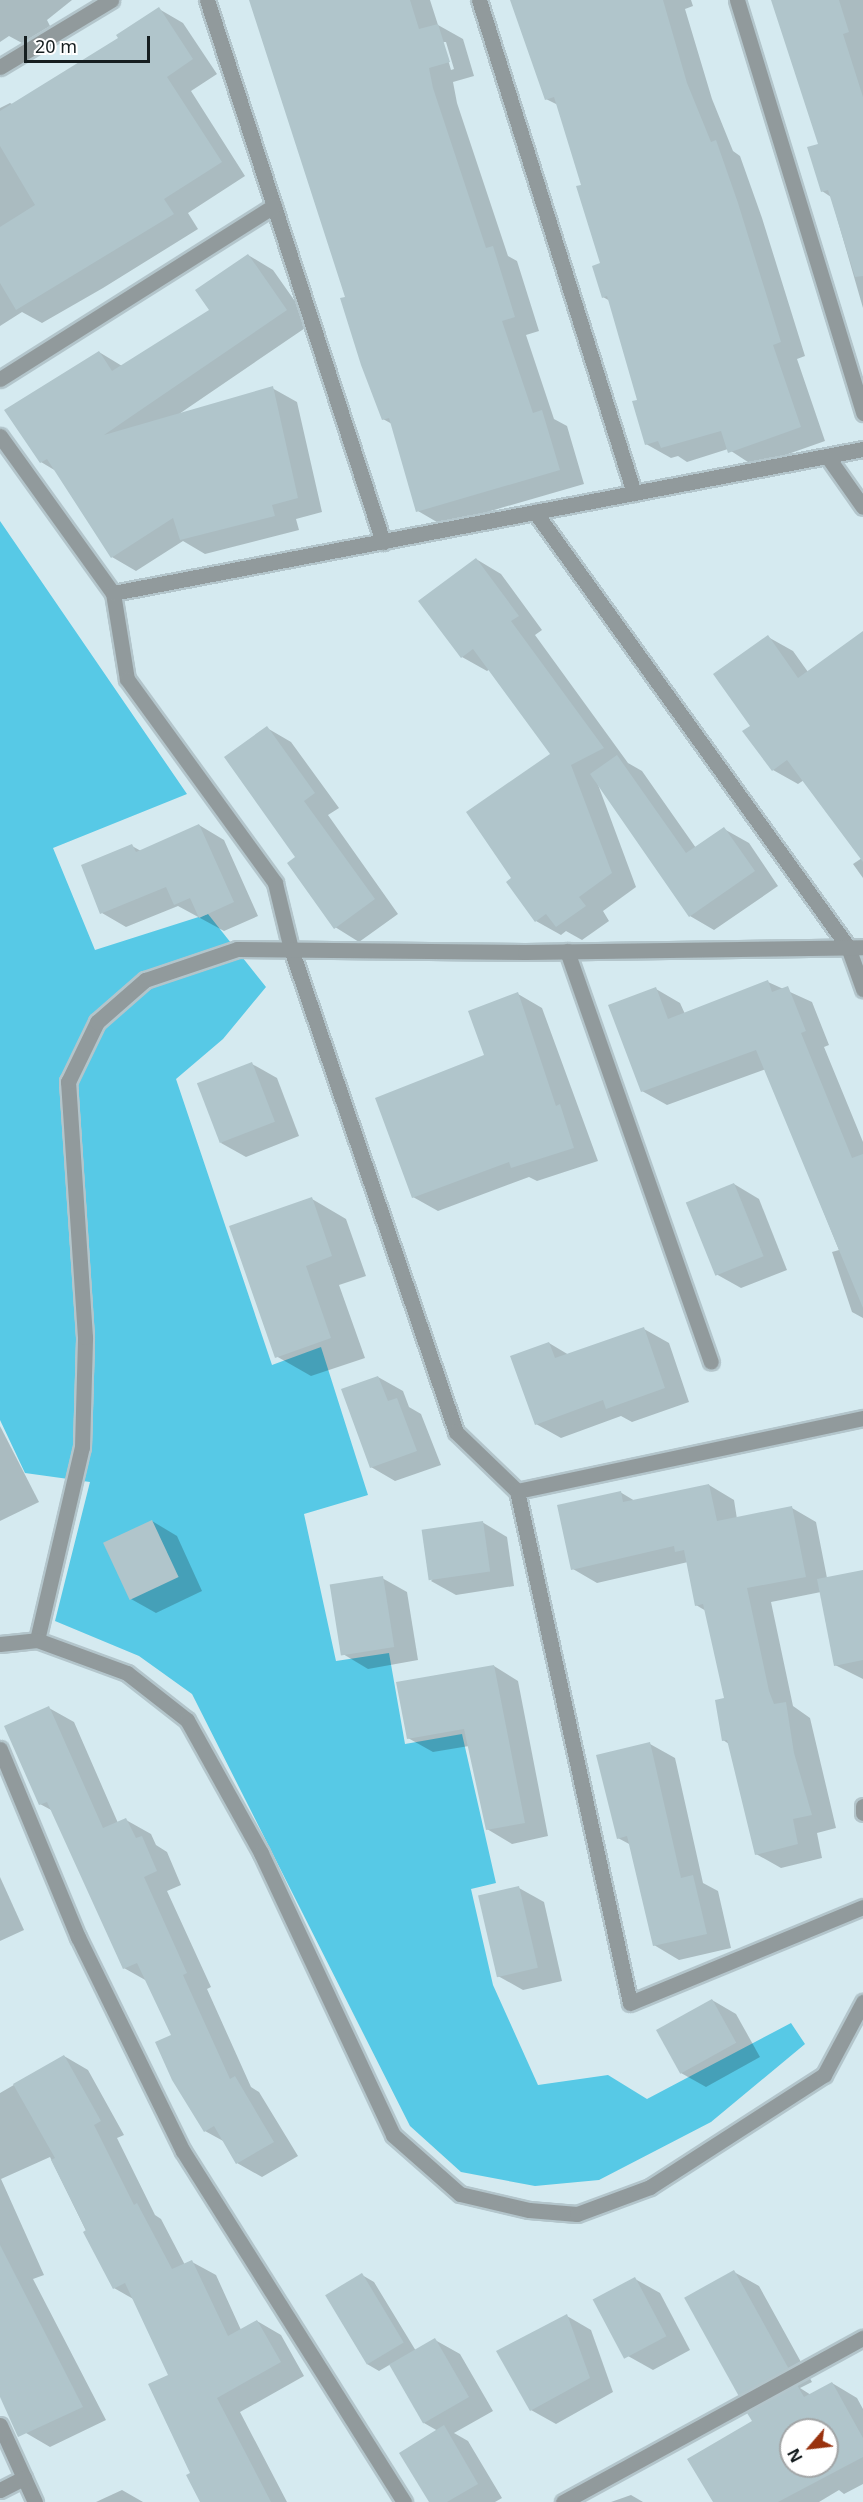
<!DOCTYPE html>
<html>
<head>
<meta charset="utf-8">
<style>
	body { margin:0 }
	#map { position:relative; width:863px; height:2502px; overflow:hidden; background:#d5eaf0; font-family:"Noto Sans",sans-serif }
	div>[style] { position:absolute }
	.forest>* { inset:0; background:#57c9e6 }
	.shadow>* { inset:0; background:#0003 }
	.building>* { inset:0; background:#b0c5cb; transform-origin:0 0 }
	.roads { filter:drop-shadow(2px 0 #b3c5cb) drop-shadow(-2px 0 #b3c5cb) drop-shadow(0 2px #b3c5cb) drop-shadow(0 -2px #b3c5cb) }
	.minor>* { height:15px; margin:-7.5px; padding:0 7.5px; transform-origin:7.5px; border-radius:7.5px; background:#919a9c }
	span { translate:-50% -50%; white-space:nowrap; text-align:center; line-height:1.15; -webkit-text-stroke:6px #fff; paint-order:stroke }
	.north { position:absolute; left:779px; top:2418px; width:60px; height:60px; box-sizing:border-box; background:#fff; border:2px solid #a2a5a6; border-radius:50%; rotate:242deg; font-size:16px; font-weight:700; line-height:24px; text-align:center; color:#161e20 }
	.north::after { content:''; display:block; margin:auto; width:21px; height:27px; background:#99320e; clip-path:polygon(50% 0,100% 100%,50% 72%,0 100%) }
	.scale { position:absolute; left:24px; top:36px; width:126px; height:27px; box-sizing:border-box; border:3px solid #161e20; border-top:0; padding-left:8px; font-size:18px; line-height:21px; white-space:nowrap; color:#161e20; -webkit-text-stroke:4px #fff; paint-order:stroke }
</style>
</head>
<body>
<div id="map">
	<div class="forest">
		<div style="clip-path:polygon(0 521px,187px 794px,53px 848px,95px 950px,208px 914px,266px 987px,223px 1039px,176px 1079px,272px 1365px,321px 1347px,368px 1495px,304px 1514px,336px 1661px,389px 1653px,405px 1744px,462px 1734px,496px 1883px,471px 1889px,493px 1985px,538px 2085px,608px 2075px,647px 2099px,791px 2023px,805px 2044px,711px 2122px,599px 2180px,535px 2186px,461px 2172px,410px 2126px,192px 1694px,139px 1656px,55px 1621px,90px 1482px,25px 1473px,0 1420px)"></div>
	</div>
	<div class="shadow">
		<div style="clip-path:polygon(0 0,72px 0,47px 20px,50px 26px,22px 43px,9px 36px,0 42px)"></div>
		<div style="clip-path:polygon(evenodd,264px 0,430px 0,438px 25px,463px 39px,474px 76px,453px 82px,457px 103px,508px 256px,517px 261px,539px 331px,526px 335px,554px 419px,567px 426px,584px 484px,442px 525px,418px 511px,392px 424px,383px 419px,264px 0,443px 42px,446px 42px,454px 69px,451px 70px,443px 42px)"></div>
		<div style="clip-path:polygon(512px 0,691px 0,693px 6px,685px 9px,712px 99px,733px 151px,740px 156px,762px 218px,805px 356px,797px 359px,825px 441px,754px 466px,728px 449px,687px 462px,678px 456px,671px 458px,646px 444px,639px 401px,610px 301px,603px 297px,602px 264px,583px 186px,558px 105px,546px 99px)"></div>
		<div style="clip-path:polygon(780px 0,863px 0,863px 308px,831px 197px,822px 191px,820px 145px)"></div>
		<div style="clip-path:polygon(159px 9px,183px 23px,217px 74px,191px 91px,245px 176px,188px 213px,198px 229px,103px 288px,42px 323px,22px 312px,0 326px,0 108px,10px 103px,14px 105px,120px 38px)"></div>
		<div style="clip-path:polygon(248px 255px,273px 270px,311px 324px,179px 414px,272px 388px,297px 402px,322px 512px,296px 519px,299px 530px,205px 554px,183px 541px,136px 571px,112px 557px,56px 471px,41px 462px,99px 352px,122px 366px,211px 311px)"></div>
		<div style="clip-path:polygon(476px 559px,501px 574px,542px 630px,535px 635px,628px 763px,642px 771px,696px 848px,724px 829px,749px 843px,778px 886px,714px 930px,690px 916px,597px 782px,636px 887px,603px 911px,609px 921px,582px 940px,566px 931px,561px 935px,536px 921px,513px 878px,552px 754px,490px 669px,487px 671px,462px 657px,420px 602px)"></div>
		<div style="clip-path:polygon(863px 633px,863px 878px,853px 864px,862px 858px,804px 780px,798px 784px,773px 770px,744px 732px,752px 726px,768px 637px,793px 651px,808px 672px)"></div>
		<div style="clip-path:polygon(267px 728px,291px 742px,339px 808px,328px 815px,398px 914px,359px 942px,335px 927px,297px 858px)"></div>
		<div style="clip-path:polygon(199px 825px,224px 840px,258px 916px,224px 931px,178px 906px,126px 927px,102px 913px,132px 846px,141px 851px)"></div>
		<div style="clip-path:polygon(768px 982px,812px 1002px,829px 1045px,824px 1047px,863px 1142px,863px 1318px,852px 1312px,832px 1252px,839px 1250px,766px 1069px,667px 1105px,642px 1091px,656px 989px,680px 1003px,685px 1014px)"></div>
		<div style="clip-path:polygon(518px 994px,542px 1008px,598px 1161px,537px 1181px,529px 1177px,438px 1211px,413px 1197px)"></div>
		<div style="clip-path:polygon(252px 1064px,277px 1078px,299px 1136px,246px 1157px,221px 1143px)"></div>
		<div style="clip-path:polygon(734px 1184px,759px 1199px,787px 1270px,741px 1288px,716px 1274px)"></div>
		<div style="clip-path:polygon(312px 1199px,346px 1219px,366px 1276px,339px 1285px,365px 1358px,311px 1376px,276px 1356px)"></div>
		<div style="clip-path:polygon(644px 1329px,669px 1343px,689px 1402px,632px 1422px,621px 1416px,561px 1438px,536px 1424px,549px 1343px,569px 1355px)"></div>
		<div style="clip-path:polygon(378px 1377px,403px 1391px,409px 1407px,421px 1414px,441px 1465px,395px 1481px,371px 1467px)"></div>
		<div style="clip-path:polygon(0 1426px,39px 1502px,0 1521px)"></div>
		<div style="clip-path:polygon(709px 1485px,734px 1500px,737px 1519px,792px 1508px,816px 1522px,827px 1578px,863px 1571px,863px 1679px,835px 1665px,821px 1592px,771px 1602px,793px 1706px,810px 1718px,836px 1828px,817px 1833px,822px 1858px,781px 1868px,756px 1854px,729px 1744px,723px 1740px,726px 1700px,706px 1611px,696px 1605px,688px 1562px,597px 1583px,573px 1569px,620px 1492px,635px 1501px)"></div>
		<div style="clip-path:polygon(152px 1521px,177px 1536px,202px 1591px,156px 1613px,131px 1599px)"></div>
		<div style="clip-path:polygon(482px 1522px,507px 1537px,514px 1586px,456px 1595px,431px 1581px)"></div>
		<div style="clip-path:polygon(382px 1578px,407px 1592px,418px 1660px,368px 1669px,343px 1654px)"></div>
		<div style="clip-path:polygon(494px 1666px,518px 1681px,548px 1836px,512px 1844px,487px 1829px,469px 1746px,433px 1752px,408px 1738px)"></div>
		<div style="clip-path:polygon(49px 1708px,74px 1722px,118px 1823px,126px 1820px,151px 1834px,156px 1845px,167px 1852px,181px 1885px,167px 1891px,211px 1987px,207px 1989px,251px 2087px,259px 2092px,298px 2156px,262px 2177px,237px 2163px,225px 2142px,205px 2131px,173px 2035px,147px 1981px,124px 1968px,53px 1811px,40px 1804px)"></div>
		<div style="clip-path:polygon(650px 1744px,675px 1758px,703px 1883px,718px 1891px,731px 1948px,679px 1960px,654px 1945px,631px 1845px,618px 1838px)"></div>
		<div style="clip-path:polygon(0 1877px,24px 1930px,0 1941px)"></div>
		<div style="clip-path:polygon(519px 1888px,544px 1902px,562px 1981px,523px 1990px,498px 1976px)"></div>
		<div style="clip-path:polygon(712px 2000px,736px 2014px,760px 2057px,706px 2087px,681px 2073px)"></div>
		<div style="clip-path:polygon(64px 2056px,88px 2070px,124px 2135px,117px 2138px,155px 2215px,161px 2219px,185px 2265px,192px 2262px,216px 2275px,241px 2330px,257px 2321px,281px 2335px,304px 2376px,240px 2412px,287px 2502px,201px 2502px,170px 2376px,135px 2300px,114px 2288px,50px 2157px,1px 2179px,44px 2275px,33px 2279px,106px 2420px,50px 2447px,26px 2433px,0 2366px,0 2093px)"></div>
		<div style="clip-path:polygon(evenodd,734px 2272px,759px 2286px,812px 2382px,800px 2388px,811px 2395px,832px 2383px,857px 2398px,863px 2409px,863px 2484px,844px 2494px,839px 2490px,819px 2502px,714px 2502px,760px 2407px,739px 2394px,734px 2272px,791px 2430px,827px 2430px,827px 2466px,791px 2466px,791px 2430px)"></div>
		<div style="clip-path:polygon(362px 2275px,374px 2282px,416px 2351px,435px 2340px,460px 2354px,493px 2411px,454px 2433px,468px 2441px,502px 2498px,495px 2502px,431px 2502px,438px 2431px,424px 2423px,391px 2364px,379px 2371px,367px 2364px)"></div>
		<div style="clip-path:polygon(635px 2279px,660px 2293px,690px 2350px,653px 2370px,628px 2356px)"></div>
		<div style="clip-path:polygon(567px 2316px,591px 2330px,613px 2392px,556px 2424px,531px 2410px)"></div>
		<div style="clip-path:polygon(122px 2490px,143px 2502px,96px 2502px)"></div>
		<div style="clip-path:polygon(631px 2495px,643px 2502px,611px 2502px)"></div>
	</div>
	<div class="building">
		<div style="clip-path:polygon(249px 0,410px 0,419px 29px,438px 24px,450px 62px,429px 68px,433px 88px,486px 248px,493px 246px,515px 317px,502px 321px,533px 413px,542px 410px,560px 470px,416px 512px,389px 418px,382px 420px,361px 365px,340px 298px,345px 297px)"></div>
		<div style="clip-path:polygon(510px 0,663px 0,687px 83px,711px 142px,716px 140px,738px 203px,781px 342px,773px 345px,801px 427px,728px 453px,721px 431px,661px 448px,658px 441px,645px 445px,632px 401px,637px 400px,607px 296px,602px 298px,592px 266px,600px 263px,576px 186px,581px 185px,554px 97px,545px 100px)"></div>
		<div style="clip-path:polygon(771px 0,839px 0,849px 32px,843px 34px,863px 97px,863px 276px,855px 277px,828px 190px,821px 192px,807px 147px,818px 144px)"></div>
		<div style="clip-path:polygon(159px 7px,193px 59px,167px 77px,222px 162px,164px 199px,174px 214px,16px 310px,0 283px,0 227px,35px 205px,0 146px,0 111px,118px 38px,116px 35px)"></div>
		<div style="clip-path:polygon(248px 254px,287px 310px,104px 435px,273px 386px,298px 498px,272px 505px,275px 516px,180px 540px,173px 518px,111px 558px,47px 459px,40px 463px,4px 410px,99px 351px,112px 371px,209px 310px,195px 290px)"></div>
		<div style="clip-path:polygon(476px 558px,519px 616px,511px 621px,604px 748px,571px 765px,612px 873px,579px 897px,586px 906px,556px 927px,546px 914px,535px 922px,506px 882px,511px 878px,466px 812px,550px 754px,473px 649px,461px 658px,418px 601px)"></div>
		<div style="clip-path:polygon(863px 631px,863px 862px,787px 760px,772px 771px,742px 731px,750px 726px,713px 674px,768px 635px,798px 678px)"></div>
		<div style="clip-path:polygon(267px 726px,315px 793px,304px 801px,375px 899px,334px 929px,287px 863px,295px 857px,224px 757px)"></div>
		<div style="clip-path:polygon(617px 755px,686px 853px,724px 827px,755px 871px,689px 917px,590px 774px)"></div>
		<div style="clip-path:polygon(199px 824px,234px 902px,199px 918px,190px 898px,174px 905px,166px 887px,100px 914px,81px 865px,132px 844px,136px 852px)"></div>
		<div style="clip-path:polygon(768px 980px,772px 992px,788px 986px,806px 1031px,801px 1033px,852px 1158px,863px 1154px,863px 1308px,756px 1050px,641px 1092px,608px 1005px,656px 987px,668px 1019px)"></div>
		<div style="clip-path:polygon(518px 992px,556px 1106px,560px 1104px,574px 1148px,511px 1168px,509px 1162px,412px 1198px,375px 1098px,484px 1055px,468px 1011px)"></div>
		<div style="left:252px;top:1062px;width:64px;height:59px;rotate:69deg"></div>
		<div style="left:734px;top:1183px;width:79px;height:52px;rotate:68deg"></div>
		<div style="clip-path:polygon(312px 1197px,332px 1256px,306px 1266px,331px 1338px,275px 1358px,229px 1226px)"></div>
		<div style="clip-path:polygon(644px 1327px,665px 1388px,606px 1409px,603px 1400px,535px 1425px,510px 1356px,549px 1342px,555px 1358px)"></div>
		<div style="clip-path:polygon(378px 1376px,388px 1401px,397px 1398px,417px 1451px,370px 1468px,341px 1389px)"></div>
		<div style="clip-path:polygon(709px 1484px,717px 1521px,792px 1506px,806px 1577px,747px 1588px,769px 1691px,774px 1704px,786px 1702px,794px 1753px,812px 1815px,793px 1819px,798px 1844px,755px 1855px,727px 1740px,722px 1741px,715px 1700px,724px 1698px,703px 1604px,695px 1606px,684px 1550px,675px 1552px,674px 1546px,571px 1570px,557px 1505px,621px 1491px,623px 1502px)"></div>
		<div style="left:152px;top:1520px;width:63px;height:54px;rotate:65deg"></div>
		<div style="left:483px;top:1521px;width:51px;height:62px;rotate:82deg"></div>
		<div style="clip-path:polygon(863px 1570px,863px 1660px,834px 1666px,817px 1579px)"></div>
		<div style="left:383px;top:1576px;width:72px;height:54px;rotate:81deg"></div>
		<div style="clip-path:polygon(494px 1665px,525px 1823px,486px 1830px,464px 1729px,407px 1739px,396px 1682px)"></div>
		<div style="clip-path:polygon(49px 1706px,103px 1828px,126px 1818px,136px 1838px,142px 1836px,157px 1871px,144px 1877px,187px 1973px,183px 1975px,230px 2079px,235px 2076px,274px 2142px,236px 2164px,214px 2126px,204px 2132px,172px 2080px,155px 2042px,171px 2035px,137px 1963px,123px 1969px,47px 1802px,39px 1805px,4px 1726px)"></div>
		<div style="clip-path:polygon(650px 1742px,681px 1878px,693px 1875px,707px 1934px,653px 1946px,627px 1836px,617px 1839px,596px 1755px)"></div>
		<div style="left:519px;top:1886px;width:84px;height:42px;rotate:77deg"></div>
		<div style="left:712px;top:1999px;width:50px;height:64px;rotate:61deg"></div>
		<div style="clip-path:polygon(64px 2055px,101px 2121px,94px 2125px,134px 2205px,137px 2203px,172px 2269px,192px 2260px,228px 2336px,257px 2320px,281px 2362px,217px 2398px,271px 2502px,200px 2502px,186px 2475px,190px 2473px,148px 2384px,168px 2375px,125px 2283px,113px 2289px,83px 2232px,86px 2230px,51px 2160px,55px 2158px,13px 2084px)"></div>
		<div style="clip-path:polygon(0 2245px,83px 2407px,18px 2437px,0 2397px)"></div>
		<div style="left:734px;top:2270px;width:112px;height:57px;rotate:61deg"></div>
		<div style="left:362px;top:2273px;width:81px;height:43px;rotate:59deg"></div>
		<div style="left:635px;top:2277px;width:67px;height:48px;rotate:62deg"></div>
		<div style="clip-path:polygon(567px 2314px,590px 2378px,530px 2411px,496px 2351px)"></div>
		<div style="left:435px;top:2338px;width:68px;height:53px;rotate:60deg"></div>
		<div style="clip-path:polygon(evenodd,832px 2382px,863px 2438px,863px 2457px,778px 2502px,713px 2502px,687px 2459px,752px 2421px,747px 2413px,797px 2385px,804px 2397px,832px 2382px,791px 2430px,827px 2430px,827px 2466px,791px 2466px,791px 2430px)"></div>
		<div style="clip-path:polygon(444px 2425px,478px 2484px,447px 2502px,429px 2502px,399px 2453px)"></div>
	</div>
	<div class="roads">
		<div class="minor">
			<div style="left:207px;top:0;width:570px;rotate:72.01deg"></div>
			<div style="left:479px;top:0;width:517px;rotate:72.55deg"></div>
			<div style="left:737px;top:0;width:432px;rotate:73deg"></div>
			<div style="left:0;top:67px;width:130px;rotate:-31.1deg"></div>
			<div style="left:0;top:379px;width:324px;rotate:-32.3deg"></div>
			<div style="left:0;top:436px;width:193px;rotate:54.3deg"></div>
			<div style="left:113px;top:593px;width:87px;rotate:80.8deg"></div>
			<div style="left:127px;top:679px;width:252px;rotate:54deg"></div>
			<div style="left:275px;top:883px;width:68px;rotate:76.4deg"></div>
			<div style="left:291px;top:949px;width:510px;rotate:71.14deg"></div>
			<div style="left:456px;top:1432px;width:85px;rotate:44deg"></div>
			<div style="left:517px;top:1491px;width:524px;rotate:77.55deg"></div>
			<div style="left:630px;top:2003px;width:252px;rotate:-22.4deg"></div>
			<div style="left:827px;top:456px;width:62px;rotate:54.8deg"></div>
			<div style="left:535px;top:512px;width:536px;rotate:54.26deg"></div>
			<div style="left:848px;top:947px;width:45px;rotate:70.3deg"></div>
			<div style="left:113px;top:593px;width:764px;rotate:-10.87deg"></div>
			<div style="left:567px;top:951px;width:435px;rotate:70.7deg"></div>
			<div style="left:517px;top:1491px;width:354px;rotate:-11.9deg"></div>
			<div style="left:37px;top:1640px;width:198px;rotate:-76.9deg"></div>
			<div style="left:82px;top:1447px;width:110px;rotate:-88.4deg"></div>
			<div style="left:85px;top:1337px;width:256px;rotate:-93.8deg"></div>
			<div style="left:68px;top:1082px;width:67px;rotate:-64.2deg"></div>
			<div style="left:97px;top:1022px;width:64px;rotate:-41.2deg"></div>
			<div style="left:145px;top:980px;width:97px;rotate:-18.6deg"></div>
			<div style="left:237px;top:949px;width:288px;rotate:0.6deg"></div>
			<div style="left:525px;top:952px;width:338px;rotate:-0.8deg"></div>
			<div style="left:0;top:1644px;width:37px;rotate:-6deg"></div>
			<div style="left:37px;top:1640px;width:96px;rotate:20.1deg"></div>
			<div style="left:127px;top:1673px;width:76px;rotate:38.1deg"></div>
			<div style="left:187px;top:1720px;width:152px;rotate:60.9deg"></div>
			<div style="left:261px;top:1853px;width:311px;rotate:64.9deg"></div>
			<div style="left:393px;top:2135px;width:89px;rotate:41.4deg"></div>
			<div style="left:460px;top:2194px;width:71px;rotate:13.1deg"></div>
			<div style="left:529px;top:2210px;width:48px;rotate:4.8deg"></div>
			<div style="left:577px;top:2214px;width:78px;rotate:-20.3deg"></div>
			<div style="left:650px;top:2187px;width:207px;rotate:-32.8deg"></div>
			<div style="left:824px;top:2075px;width:83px;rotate:-61.9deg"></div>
			<div style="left:0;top:1749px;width:204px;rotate:67.5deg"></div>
			<div style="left:78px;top:1937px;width:238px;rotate:63.9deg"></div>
			<div style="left:183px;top:2151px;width:415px;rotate:57.8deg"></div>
			<div style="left:863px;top:1806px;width:7px;rotate:90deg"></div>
			<div style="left:0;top:2425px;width:85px;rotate:65.6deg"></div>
			<div style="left:0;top:2490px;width:27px;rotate:-27deg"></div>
			<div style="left:563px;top:2502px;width:342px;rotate:-28.7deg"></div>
		</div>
	</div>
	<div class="north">N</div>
	<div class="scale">20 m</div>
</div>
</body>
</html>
